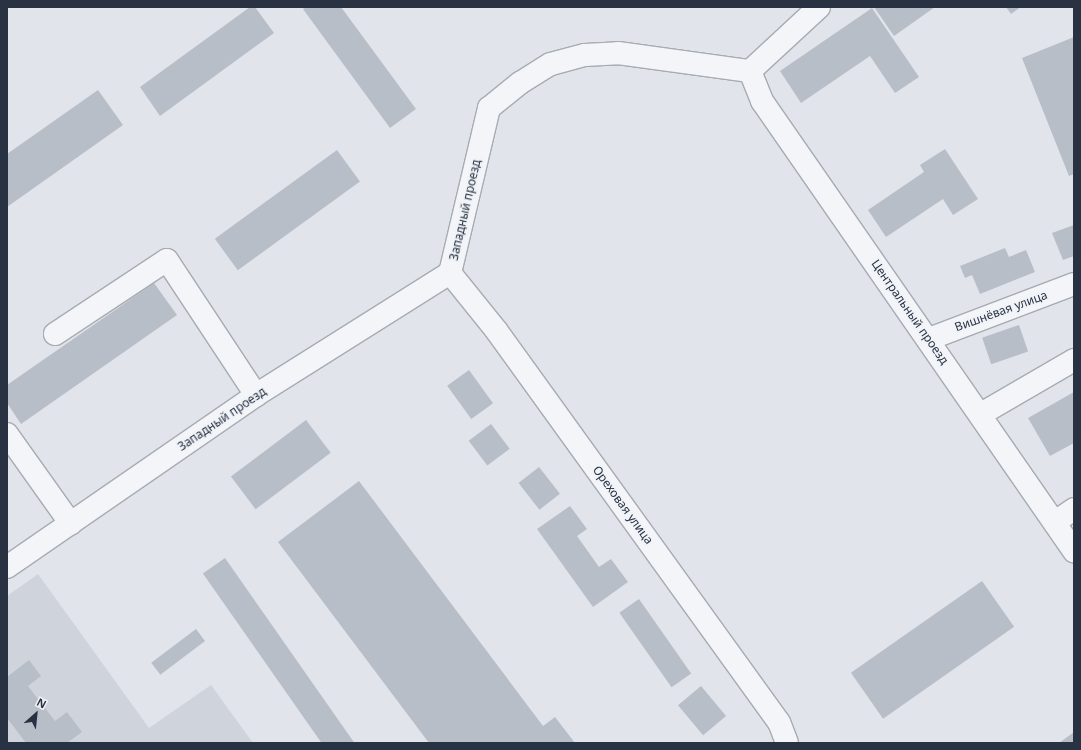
<!DOCTYPE html>
<html>
<head>
<meta charset="utf-8">
<style>
	body { margin:0 }
	#map { position:relative; width:1081px; height:750px; overflow:hidden; background:#e1e4ea; font-family:"Noto Sans",sans-serif }
	div>[style] { position:absolute }
	.built>* { inset:0; background:#cfd3dc }
	.building>* { inset:0; background:#b8bec7; transform-origin:0 0 }
	.roads { filter:drop-shadow(1px 0 #a6abb4) drop-shadow(-1px 0 #a6abb4) drop-shadow(0 1px #a6abb4) drop-shadow(0 -1px #a6abb4) }
	.minor>* { height:22px; margin:-11px; padding:0 11px; transform-origin:11px; border-radius:11px; background:#f4f5f8 }
	span { translate:-50% -50%; white-space:nowrap; text-align:center; line-height:1.15; -webkit-text-stroke:4px #f0f3f7; paint-order:stroke }
	.street-label { font-size:12px; color:#283242 }
	.frame { position:absolute; inset:0; border:8px solid #283242; pointer-events:none }
	.north { position:absolute; left:16px; top:694px; width:40px; height:40px; -webkit-text-stroke:3px #f0f3f7; paint-order:stroke; rotate:27deg; font-size:11px; font-weight:700; line-height:16px; text-align:center; color:#283242 }
	.north::after { content:''; display:block; margin:auto; width:14px; height:18px; background:#283242; clip-path:polygon(50% 0,100% 100%,50% 72%,0 100%) }
</style>
</head>
<body>
<div id="map">
	<div class="built">
		<div style="clip-path:polygon(38px 574px,149px 728px,211px 685px,253px 743px,7px 743px,7px 596px)"></div>
	</div>
	<div class="building">
		<div style="clip-path:polygon(250px 7px,255px 7px,274px 33px,160px 116px,140px 87px)"></div>
		<div style="clip-path:polygon(306px 7px,341px 7px,416px 109px,390px 128px,303px 9px)"></div>
		<div style="clip-path:polygon(874px 7px,935px 7px,894px 36px)"></div>
		<div style="clip-path:polygon(1006px 7px,1021px 7px,1011px 14px)"></div>
		<div style="clip-path:polygon(872px 8px,919px 77px,895px 93px,870px 56px,801px 103px,780px 71px)"></div>
		<div style="clip-path:polygon(1074px 37px,1074px 174px,1069px 176px,1022px 58px)"></div>
		<div style="clip-path:polygon(98px 90px,123px 125px,7px 207px,7px 154px)"></div>
		<div style="clip-path:polygon(945px 149px,978px 199px,953px 215px,943px 199px,886px 237px,868px 210px,924px 172px,920px 165px)"></div>
		<div style="left:337px;top:150px;width:39px;height:151px;rotate:54deg"></div>
		<div style="clip-path:polygon(1074px 225px,1074px 256px,1063px 260px,1052px 233px)"></div>
		<div style="clip-path:polygon(1005px 248px,1009px 257px,1026px 250px,1035px 272px,980px 294px,972px 275px,965px 278px,960px 266px)"></div>
		<div style="clip-path:polygon(154px 283px,177px 315px,21px 424px,7px 403px,7px 385px)"></div>
		<div style="left:1019px;top:325px;width:28px;height:39px;rotate:71deg"></div>
		<div style="left:469px;top:370px;width:41px;height:27px;rotate:54deg"></div>
		<div style="clip-path:polygon(1074px 392px,1074px 443px,1050px 456px,1028px 418px)"></div>
		<div style="left:306px;top:420px;width:41px;height:94px;rotate:53deg"></div>
		<div style="left:491px;top:424px;width:31px;height:28px;rotate:53deg"></div>
		<div style="left:539px;top:467px;width:34px;height:26px;rotate:52deg"></div>
		<div style="clip-path:polygon(359px 481px,543px 726px,555px 717px,575px 743px,429px 743px,278px 542px)"></div>
		<div style="clip-path:polygon(570px 506px,587px 529px,577px 536px,599px 567px,611px 559px,628px 582px,593px 607px,537px 529px)"></div>
		<div style="left:225px;top:558px;width:226px;height:27px;rotate:55deg"></div>
		<div style="left:982px;top:581px;width:56px;height:160px;rotate:55deg"></div>
		<div style="left:639px;top:599px;width:91px;height:24px;rotate:55deg"></div>
		<div style="left:196px;top:629px;width:15px;height:56px;rotate:53deg"></div>
		<div style="clip-path:polygon(29px 660px,41px 676px,28px 686px,55px 721px,67px 712px,82px 732px,67px 743px,26px 743px,7px 718px,7px 677px)"></div>
		<div style="left:701px;top:686px;width:39px;height:30px;rotate:50deg"></div>
		<div style="clip-path:polygon(1074px 732px,1074px 743px,1059px 743px)"></div>
	</div>
	<div class="roads">
		<div class="minor">
			<div style="left:750px;top:71px;width:32px;rotate:68deg"></div>
			<div style="left:762px;top:101px;width:548px;rotate:55.27deg"></div>
			<div style="left:450px;top:273px;width:73px;rotate:51.1deg"></div>
			<div style="left:496px;top:330px;width:483px;rotate:54.2deg"></div>
			<div style="left:779px;top:722px;width:22px;rotate:69deg"></div>
			<div style="left:55px;top:334px;width:134px;rotate:-33.5deg"></div>
			<div style="left:167px;top:260px;width:162px;rotate:56.6deg"></div>
			<div style="left:929px;top:339px;width:155px;rotate:-20.8deg"></div>
			<div style="left:981px;top:414px;width:108px;rotate:-30.1deg"></div>
			<div style="left:7px;top:434px;width:110px;rotate:54.6deg"></div>
			<div style="left:1055px;top:522px;width:23px;rotate:-34deg"></div>
			<div style="left:7px;top:567px;width:303px;rotate:-34.6deg"></div>
			<div style="left:256px;top:395px;width:229px;rotate:-32.2deg"></div>
			<div style="left:450px;top:273px;width:170px;rotate:-76.7deg"></div>
			<div style="left:489px;top:108px;width:40px;rotate:-39deg"></div>
			<div style="left:520px;top:83px;width:36px;rotate:-32deg"></div>
			<div style="left:551px;top:64px;width:35px;rotate:-15deg"></div>
			<div style="left:585px;top:55px;width:33px;rotate:-3deg"></div>
			<div style="left:618px;top:53px;width:133px;rotate:7.8deg"></div>
			<div style="left:750px;top:71px;width:94px;rotate:-42.8deg"></div>
		</div>
	</div>
	<div class="street-label">
		<span style="left:465px;top:210px;rotate:-77deg">Западный проезд</span>
		<span style="left:1001px;top:311px;rotate:-20deg">Вишнёвая улица</span>
		<span style="left:910px;top:312px;rotate:55deg">Центральный проезд</span>
		<span style="left:222px;top:419px;rotate:-34deg">Западный проезд</span>
		<span style="left:623px;top:505px;rotate:54deg">Ореховая улица</span>
	</div>
	<div class="frame"></div>
	<div class="north">N</div>
</div>
</body>
</html>
